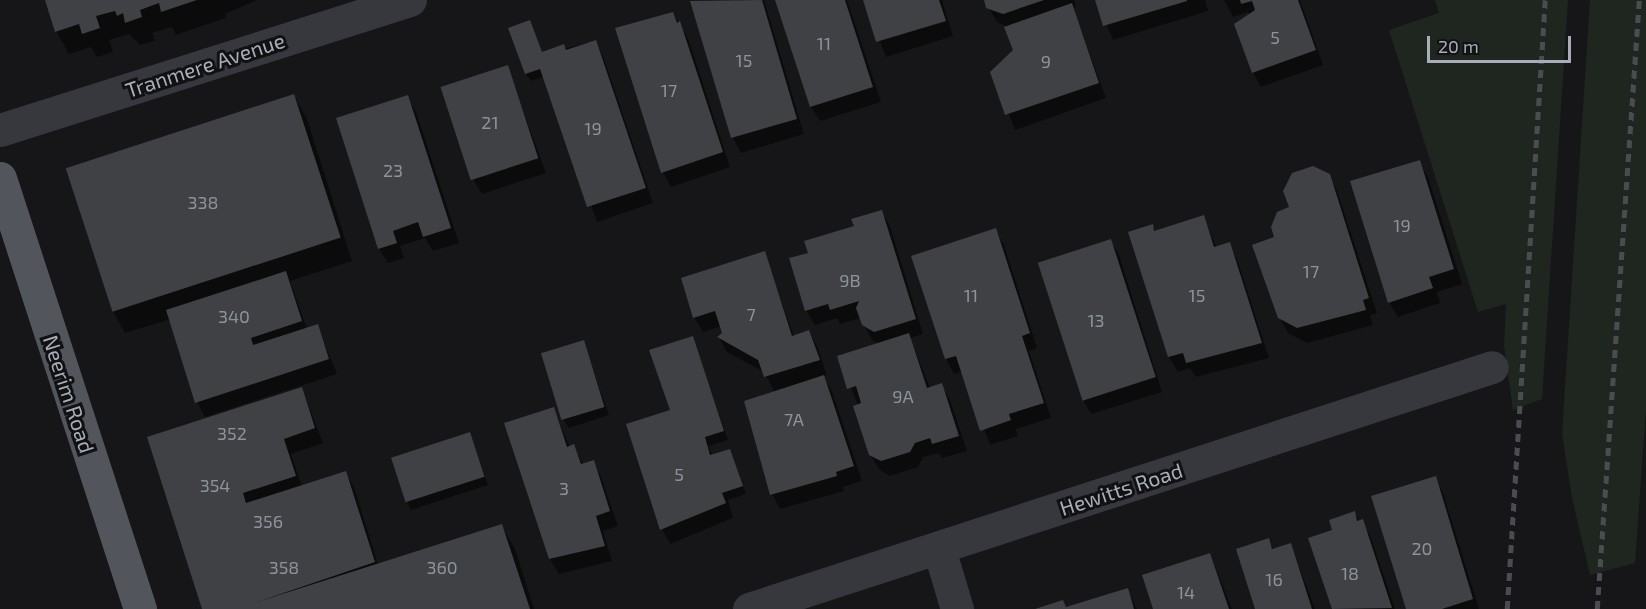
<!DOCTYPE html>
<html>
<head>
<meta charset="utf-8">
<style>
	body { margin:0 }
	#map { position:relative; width:1646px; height:609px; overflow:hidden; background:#161618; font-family:"Exo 2",sans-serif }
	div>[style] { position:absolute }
	.green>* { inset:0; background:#1e261f }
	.shadow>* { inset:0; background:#0007 }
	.building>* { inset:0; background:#404145; transform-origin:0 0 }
	.minor>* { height:33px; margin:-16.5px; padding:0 16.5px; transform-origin:16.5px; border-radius:16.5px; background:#37383d }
	.major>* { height:33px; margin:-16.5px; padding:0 16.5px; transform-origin:16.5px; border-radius:16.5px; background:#53555c }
	.rail>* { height:4.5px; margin-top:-2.25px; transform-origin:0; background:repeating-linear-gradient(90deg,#4a4c52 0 8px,transparent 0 14px) }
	span { translate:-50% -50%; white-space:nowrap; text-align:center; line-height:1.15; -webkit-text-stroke:6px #111113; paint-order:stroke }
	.number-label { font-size:18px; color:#8e929b }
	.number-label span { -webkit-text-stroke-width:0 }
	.street-label { font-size:21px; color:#a8adb8 }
	.scale { position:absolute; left:1427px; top:36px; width:144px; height:27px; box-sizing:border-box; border:3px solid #a8adb8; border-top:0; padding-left:8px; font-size:18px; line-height:21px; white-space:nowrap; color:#a8adb8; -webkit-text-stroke:4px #111113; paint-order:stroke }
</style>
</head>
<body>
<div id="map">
	<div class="green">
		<div style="clip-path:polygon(1435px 0,1568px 0,1542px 399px,1513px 410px,1504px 346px,1506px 304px,1478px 312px,1389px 30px,1439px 13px)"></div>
		<div style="clip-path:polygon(1590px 0,1646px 0,1646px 409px,1635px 563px,1590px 575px,1572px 498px,1562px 434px)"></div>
	</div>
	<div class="shadow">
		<div style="clip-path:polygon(47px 0,257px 0,225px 14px,226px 18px,176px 35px,172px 27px,152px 33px,155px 41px,140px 45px,129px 34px,109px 40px,113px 52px,97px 57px,91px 47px,69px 54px,56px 31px)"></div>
		<div style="clip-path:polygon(764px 0,804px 134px,741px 153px,733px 138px,692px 2px)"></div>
		<div style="clip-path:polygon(776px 0,847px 0,881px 102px,820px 121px,811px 107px)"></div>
		<div style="clip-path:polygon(864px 0,942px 0,953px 36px,886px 57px)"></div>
		<div style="clip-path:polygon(985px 0,1074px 0,1076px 7px,1073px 8px,1106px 98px,1015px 130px,992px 72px,1014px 51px,1008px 27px,997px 22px,990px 10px,1010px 15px,989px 9px)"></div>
		<div style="clip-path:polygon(1096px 0,1205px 0,1208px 11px,1113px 40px)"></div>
		<div style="clip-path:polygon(1224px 0,1300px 0,1323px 65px,1261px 87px,1253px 72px,1250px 16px,1248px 12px,1233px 17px)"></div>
		<div style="clip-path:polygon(673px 14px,688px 38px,730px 167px,671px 187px,663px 172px)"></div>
		<div style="clip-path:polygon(595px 41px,603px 56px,653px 203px,597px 222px,544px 77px,531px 81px,526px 74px,543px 54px)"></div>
		<div style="clip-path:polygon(507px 67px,546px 173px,482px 194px,473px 179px)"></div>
		<div style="clip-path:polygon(294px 96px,307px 119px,352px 261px,290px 281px,307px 329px,317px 326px,337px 374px,205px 417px,197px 402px,171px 319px,125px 333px,112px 310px,67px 168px)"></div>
		<div style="clip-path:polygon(407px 97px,416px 112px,459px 243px,433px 251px,425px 238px,400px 246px,404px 258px,388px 263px,379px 249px)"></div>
		<div style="clip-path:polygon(1419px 162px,1428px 177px,1462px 284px,1437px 292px,1440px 303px,1398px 317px,1389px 302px)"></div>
		<div style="clip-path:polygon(1329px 176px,1337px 191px,1377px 313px,1370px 315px,1373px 325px,1307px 343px,1288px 333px,1279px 317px,1275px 238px,1291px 208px)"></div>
		<div style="clip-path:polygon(882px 212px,890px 226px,923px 334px,910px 338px,930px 388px,941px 385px,950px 400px,967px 451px,942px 458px,939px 453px,923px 457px,918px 467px,890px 476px,879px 469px,870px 454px,858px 405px,838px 357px,879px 344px,872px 340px,861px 318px,840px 324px,837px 318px,815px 325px,806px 310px,810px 254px)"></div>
		<div style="clip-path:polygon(1203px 217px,1217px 248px,1229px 244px,1237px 259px,1269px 358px,1196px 377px,1190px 368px,1178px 372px,1169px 357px,1130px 233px,1152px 226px,1156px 232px)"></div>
		<div style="clip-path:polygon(995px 230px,1004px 245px,1037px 348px,1029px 351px,1051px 418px,1016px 429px,1018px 436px,990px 445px,963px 371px,954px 374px,946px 359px,913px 257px)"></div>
		<div style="clip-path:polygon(1110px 240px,1119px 255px,1162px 392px,1091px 414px,1083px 400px,1039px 263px)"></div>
		<div style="clip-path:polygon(764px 253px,794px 336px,809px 332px,817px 346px,827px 375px,823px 376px,832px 391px,862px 481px,843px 487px,844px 491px,780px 509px,772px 494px,775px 393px,764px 372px,727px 352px,719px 338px,724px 333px,722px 326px,703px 332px,694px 317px)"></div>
		<div style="clip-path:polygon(692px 338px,728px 440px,708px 446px,713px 456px,729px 451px,746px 494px,728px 500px,733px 518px,670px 544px,662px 529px,672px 411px)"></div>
		<div style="clip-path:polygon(583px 342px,609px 415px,569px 428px,564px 420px)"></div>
		<div style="clip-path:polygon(302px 389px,323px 443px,291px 454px,302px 487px,345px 473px,354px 487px,378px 565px,502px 526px,515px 549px,534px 609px,204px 609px,149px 438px)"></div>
		<div style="clip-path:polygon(553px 409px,570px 447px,573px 446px,584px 465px,593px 462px,601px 477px,618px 526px,603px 531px,612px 561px,559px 574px,550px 559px,506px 423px)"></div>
		<div style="clip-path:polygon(469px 434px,488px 485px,411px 510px,407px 502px)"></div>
		<div style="clip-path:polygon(1435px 478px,1443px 493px,1479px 609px,1407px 609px)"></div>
		<div style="clip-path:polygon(1354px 513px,1370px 535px,1395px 609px,1333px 609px,1310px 539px,1334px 531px)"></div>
		<div style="clip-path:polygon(1268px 540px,1274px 550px,1291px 545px,1315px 609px,1257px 609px)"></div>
		<div style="clip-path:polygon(1210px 554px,1232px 609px,1155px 609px)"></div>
		<div style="clip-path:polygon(1127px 590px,1137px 609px,1038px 609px,1063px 601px,1067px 609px)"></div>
	</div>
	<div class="building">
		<div style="clip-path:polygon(45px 0,197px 0,161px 12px,159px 3px,140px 10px,142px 17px,125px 23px,123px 13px,117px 16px,115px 11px,96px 16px,100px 28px,82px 34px,79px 24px,55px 32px)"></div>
		<div style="clip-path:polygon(762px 0,797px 119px,731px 138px,690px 1px)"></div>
		<div style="clip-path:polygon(775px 0,845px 0,873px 87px,810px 107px)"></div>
		<div style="clip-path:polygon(863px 0,939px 0,946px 21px,876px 42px)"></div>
		<div style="clip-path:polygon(984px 0,1044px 0,1003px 14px,986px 8px)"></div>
		<div style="clip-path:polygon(1095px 0,1187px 0,1187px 1px,1103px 26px)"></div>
		<div style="clip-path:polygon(1240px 0,1298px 0,1316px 50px,1252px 73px,1234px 24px,1255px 10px,1252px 1px,1241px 4px)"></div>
		<div style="clip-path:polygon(1072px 3px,1099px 83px,1005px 115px,990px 72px,1013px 50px,1004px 27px)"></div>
		<div style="clip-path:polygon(673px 12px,677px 23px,680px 21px,723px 152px,661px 173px,615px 28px)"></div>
		<div style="clip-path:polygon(530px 20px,542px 52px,564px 44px,566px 50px,596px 40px,646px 188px,587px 207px,540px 69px,525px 74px,508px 28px)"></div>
		<div style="left:508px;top:65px;width:98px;height:71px;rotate:72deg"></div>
		<div style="left:294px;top:94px;width:151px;height:240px;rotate:72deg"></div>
		<div style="clip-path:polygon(408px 95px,451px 228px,423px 237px,418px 222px,393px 231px,397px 243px,378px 249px,336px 118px)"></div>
		<div style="clip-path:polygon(1420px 160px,1454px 269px,1429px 277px,1433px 288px,1388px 303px,1350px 181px)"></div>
		<div style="clip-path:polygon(1313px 166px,1330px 174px,1369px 298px,1363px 300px,1366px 310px,1297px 328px,1278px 318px,1252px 245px,1274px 237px,1271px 227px,1277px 212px,1289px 207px,1283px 191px,1292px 173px)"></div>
		<div style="clip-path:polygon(882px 210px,916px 319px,874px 332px,862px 325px,856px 308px,859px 301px,830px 310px,828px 304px,805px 311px,789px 258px,808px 253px,804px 241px,854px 226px,851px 219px)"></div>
		<div style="clip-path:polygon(1204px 215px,1214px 247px,1230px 242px,1262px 343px,1186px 363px,1183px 353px,1168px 357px,1128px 232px,1153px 224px,1154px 231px)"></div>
		<div style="clip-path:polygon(996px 228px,1030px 333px,1022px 336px,1044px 403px,1009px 414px,1011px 420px,980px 431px,956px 356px,945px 359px,911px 256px)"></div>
		<div style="left:1111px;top:239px;width:145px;height:77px;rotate:72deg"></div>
		<div style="clip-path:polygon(765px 251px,792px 336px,809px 330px,820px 360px,764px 377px,758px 360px,717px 337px,722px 333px,715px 311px,693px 318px,681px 278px)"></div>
		<div style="clip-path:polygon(286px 271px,302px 321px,251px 338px,253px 345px,318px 324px,329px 359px,195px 403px,166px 310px)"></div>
		<div style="clip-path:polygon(909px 333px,927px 388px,942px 383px,959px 436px,932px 444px,930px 438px,915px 443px,910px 452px,881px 461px,869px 455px,853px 406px,861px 403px,856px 386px,847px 389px,837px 356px)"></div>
		<div style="clip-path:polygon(693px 336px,724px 431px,705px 437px,710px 455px,730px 449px,743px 486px,722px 493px,726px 503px,660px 530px,626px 424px,670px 410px,649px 350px)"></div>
		<div style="left:584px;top:340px;width:70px;height:45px;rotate:73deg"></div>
		<div style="clip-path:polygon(824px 375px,854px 466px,836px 472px,837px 476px,770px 495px,744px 401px)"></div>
		<div style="clip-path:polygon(302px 387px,315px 428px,284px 439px,296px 476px,243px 493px,246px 503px,346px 471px,375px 562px,254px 603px,502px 524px,530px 609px,202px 609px,147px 437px)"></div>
		<div style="clip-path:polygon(554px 407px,567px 447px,574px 444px,581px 464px,594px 460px,610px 511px,596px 516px,605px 546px,549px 559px,504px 423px)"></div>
		<div style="left:470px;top:432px;width:47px;height:83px;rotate:72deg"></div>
		<div style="clip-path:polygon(1436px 476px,1473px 599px,1442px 609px,1406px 609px,1371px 496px)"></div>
		<div style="clip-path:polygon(1355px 511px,1357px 521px,1363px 519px,1392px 608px,1332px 609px,1308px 538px,1332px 530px,1329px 520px)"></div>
		<div style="clip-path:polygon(1269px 538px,1272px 549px,1291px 543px,1312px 609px,1255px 609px,1236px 549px)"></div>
		<div style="clip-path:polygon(1210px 553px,1229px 609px,1153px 609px,1142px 575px)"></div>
		<div style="clip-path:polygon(1128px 588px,1134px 609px,1035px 609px,1063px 600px,1066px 607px)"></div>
	</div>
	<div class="minor">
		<div style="left:0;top:130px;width:430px;rotate:-17.6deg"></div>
		<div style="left:939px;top:549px;width:63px;rotate:73.3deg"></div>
		<div style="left:749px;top:609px;width:781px;rotate:-18.04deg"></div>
	</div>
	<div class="major">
		<div style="left:0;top:178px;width:453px;rotate:72deg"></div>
	</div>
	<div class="rail">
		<div style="left:1507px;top:609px;width:610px;rotate:-86.43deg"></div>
		<div style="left:1597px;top:609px;width:610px;rotate:-86.05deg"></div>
	</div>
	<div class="number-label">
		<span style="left:1275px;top:37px">5</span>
		<span style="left:824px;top:43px">11</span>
		<span style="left:744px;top:60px">15</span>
		<span style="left:1046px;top:61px">9</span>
		<span style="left:669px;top:90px">17</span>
		<span style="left:490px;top:122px">21</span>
		<span style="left:593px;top:128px">19</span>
		<span style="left:393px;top:170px">23</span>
		<span style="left:203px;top:202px">338</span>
		<span style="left:1402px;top:225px">19</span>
		<span style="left:1311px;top:271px">17</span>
		<span style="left:850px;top:280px">9B</span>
		<span style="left:971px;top:295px">11</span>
		<span style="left:1197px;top:295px">15</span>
		<span style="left:751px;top:314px">7</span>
		<span style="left:234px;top:316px">340</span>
		<span style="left:1096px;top:320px">13</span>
		<span style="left:903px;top:396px">9A</span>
		<span style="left:794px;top:419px">7A</span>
		<span style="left:232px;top:433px">352</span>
		<span style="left:679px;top:474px">5</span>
		<span style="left:215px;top:485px">354</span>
		<span style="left:564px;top:488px">3</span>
		<span style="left:268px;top:521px">356</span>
		<span style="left:1422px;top:548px">20</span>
		<span style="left:284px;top:567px">358</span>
		<span style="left:442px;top:567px">360</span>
		<span style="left:1350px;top:573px">18</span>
		<span style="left:1274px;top:579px">16</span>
		<span style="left:1186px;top:592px">14</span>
	</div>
	<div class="street-label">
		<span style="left:205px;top:65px;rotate:-18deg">Tranmere Avenue</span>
		<span style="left:69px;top:394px;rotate:72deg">Neerim Road</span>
		<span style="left:1121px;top:489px;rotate:-18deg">Hewitts Road</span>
	</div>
	<div class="scale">20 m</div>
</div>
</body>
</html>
